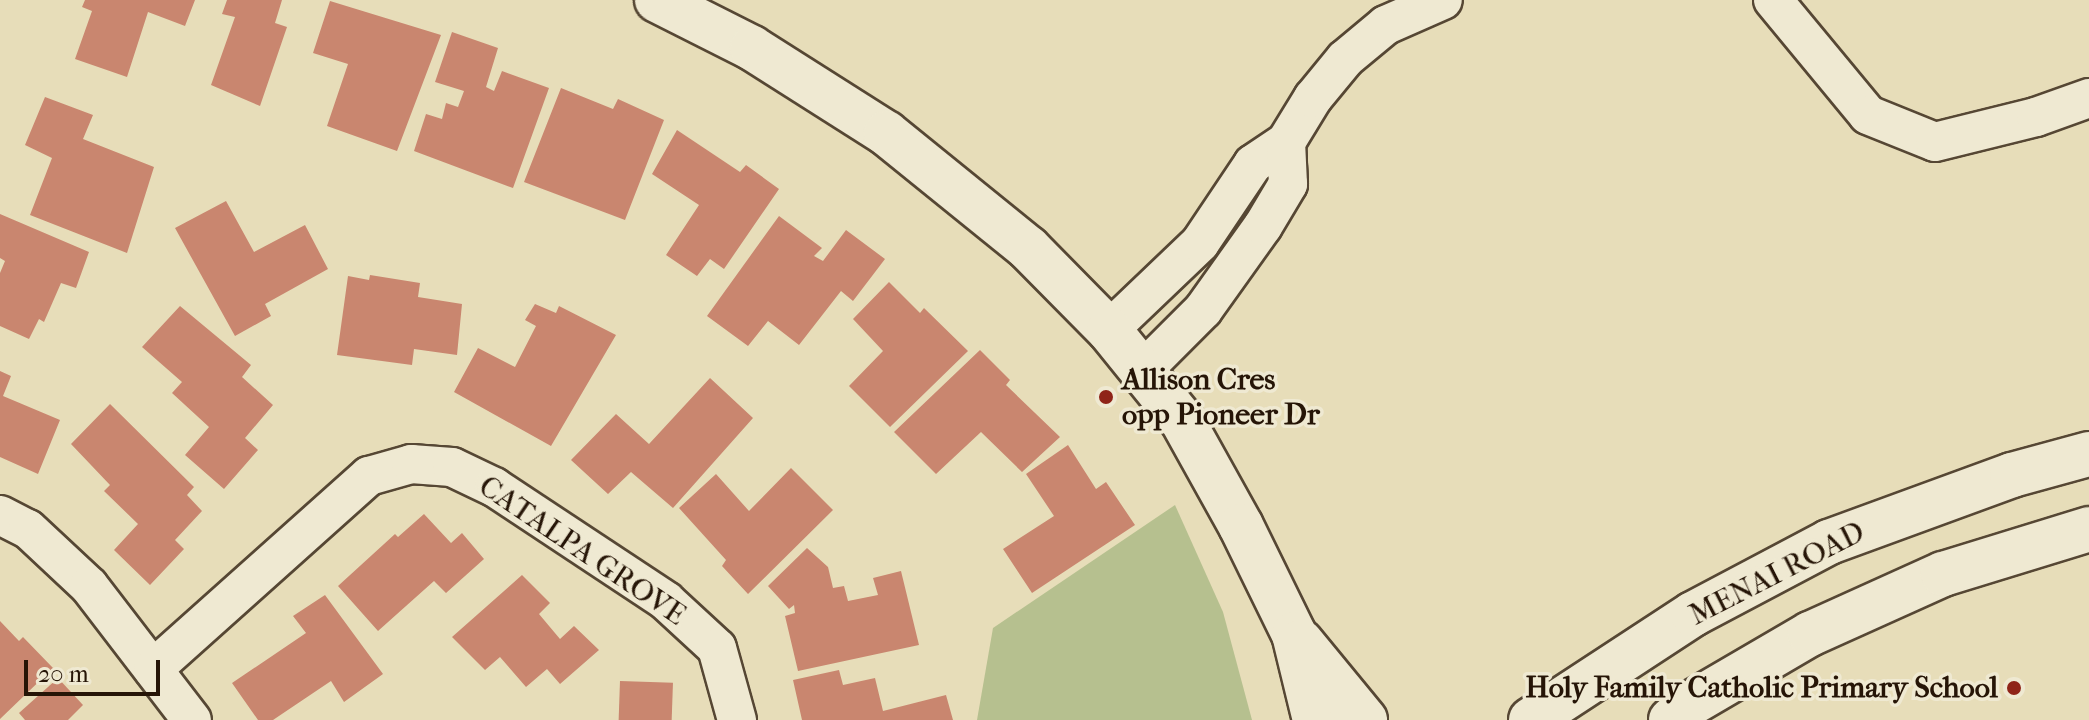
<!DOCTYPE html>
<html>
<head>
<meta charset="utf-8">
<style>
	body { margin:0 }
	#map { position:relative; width:2089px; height:720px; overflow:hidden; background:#e7ddb9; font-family:"IM FELL French Canon",serif }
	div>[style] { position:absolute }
	.green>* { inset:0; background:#b6c08f }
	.building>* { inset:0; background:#c9866f; transform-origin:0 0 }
	.roads { filter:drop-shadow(2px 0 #564734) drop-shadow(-2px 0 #564734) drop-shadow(0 2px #564734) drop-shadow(0 -2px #564734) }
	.street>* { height:38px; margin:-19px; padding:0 19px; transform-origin:19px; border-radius:19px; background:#efe9d2 }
	.secondary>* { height:44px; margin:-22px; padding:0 22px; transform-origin:22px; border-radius:22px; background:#efe9d2 }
	.dots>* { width:22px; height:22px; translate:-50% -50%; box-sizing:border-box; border:4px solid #efe9d2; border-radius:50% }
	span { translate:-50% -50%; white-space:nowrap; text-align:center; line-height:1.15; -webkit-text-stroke:7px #efe9d2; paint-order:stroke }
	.poi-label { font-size:30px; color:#261507; font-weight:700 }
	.left { translate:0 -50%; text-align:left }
	.right { translate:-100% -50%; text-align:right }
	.street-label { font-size:30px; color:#261507 }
	.scale { position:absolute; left:24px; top:660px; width:136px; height:36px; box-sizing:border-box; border:4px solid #261507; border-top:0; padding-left:10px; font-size:24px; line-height:28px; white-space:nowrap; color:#261507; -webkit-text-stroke:6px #efe9d2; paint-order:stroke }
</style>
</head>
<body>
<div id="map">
	<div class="green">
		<div style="clip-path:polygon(1175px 505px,1223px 612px,1252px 720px,977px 720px,993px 628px)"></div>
	</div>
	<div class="building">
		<div style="clip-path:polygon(85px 0,195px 0,185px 26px,148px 12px,127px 77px,75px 59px,92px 11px,82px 7px)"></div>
		<div style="clip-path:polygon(227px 0,282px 0,275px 23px,287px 27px,260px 106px,211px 85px,235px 17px,222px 14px)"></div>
		<div style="clip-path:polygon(330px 1px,441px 35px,397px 151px,327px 126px,348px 64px,313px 53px)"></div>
		<div style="clip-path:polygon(452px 32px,498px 48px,486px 87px,494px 91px,502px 71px,549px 88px,513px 188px,414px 151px,426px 114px,442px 119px,446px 103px,458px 107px,464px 91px,435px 82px)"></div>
		<div style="clip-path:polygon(561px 88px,613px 109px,618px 99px,664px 120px,625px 220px,524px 182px)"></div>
		<div style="clip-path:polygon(45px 97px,93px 115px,83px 139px,154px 167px,127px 253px,30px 215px,52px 158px,25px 145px)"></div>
		<div style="clip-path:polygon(677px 130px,740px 172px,746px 165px,779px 189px,724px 269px,710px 259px,697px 276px,666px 255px,699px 205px,652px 174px)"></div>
		<div style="clip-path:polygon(226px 201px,254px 252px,305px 225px,328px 269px,265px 304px,271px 316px,235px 336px,175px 228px)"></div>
		<div style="clip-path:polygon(0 214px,89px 252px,76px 288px,61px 283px,44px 322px,39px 319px,29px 339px,0 326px,0 273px,5px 261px,0 258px)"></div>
		<div style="clip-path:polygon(779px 216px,822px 248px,814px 256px,823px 261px,846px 230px,885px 259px,853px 301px,841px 291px,799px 345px,768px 321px,748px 346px,707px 316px)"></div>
		<div style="clip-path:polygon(370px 275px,420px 283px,418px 297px,462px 304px,457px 355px,414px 349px,412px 365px,337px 355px,348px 276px,369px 280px)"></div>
		<div style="clip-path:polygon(889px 282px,920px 313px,924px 308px,968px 351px,890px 427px,849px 386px,883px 351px,853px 319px)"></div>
		<div style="clip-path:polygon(535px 304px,556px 313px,559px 306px,616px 335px,551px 446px,454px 392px,478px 348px,515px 367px,536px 326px,525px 320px)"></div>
		<div style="clip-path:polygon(180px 306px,251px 365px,242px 377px,273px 405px,245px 438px,258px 450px,224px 489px,185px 455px,209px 427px,172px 393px,182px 382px,142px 347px)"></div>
		<div style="clip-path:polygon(980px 350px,1010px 380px,1006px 385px,1060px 437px,1022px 472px,981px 432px,936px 474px,894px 432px)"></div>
		<div style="clip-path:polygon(0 371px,11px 376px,3px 396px,60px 420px,38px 474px,0 457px)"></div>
		<div style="clip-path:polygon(710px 378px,753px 418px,673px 508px,631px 472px,608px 494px,571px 460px,616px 414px,649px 444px)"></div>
		<div style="clip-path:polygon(110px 404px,194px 487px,187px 495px,202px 511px,175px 540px,184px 549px,150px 585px,114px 550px,138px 524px,104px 491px,110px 485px,71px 444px)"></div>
		<div style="clip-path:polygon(1068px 445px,1096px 489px,1106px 482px,1135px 525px,1032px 593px,1003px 549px,1054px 516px,1026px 474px)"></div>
		<div style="clip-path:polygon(791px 468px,833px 510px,748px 594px,722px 566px,726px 560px,679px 508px,716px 474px,749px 511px)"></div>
		<div style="clip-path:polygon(424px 514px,451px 543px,462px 533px,484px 559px,446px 593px,434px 581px,378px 631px,338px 586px,395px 534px,398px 537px)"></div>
		<div style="clip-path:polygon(807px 548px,828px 567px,833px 588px,844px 586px,848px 601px,878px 595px,873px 578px,901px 571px,919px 645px,798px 671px,785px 616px,795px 613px,794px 605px,789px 609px,768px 586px)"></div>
		<div style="clip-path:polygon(522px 575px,550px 603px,539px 614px,560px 639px,574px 626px,599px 650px,560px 684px,547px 669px,526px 687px,500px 657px,485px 670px,452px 637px)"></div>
		<div style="clip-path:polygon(325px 595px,383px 674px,344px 702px,331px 681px,273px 720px,258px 720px,232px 683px,306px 633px,293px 616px)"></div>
		<div style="clip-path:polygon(0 621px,19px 641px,23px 637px,53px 668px,0 719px)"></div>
		<div style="clip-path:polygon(839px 670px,843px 685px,875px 678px,883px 711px,946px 695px,953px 720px,802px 720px,793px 680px)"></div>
		<div style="clip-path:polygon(58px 678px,83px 705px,68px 720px,25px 720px,19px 713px)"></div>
		<div style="left:620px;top:681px;width:53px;height:39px;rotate:2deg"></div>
	</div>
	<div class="roads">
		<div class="street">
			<div style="left:1773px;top:0;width:149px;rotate:50.4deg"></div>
			<div style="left:1868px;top:115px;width:72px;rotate:21.9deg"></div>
			<div style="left:1935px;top:142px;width:104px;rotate:-13.9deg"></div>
			<div style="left:2036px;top:117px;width:56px;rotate:-19.7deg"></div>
			<div style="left:1109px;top:330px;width:126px;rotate:-43.7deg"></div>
			<div style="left:1200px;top:243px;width:95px;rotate:-56.1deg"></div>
			<div style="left:1253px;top:164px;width:40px;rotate:-34deg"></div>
			<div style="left:1286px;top:142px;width:52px;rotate:-58.5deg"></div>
			<div style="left:1313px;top:98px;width:50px;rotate:-50.6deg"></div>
			<div style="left:1345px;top:59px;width:53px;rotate:-39.7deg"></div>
			<div style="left:1386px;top:25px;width:62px;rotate:-23.7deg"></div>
			<div style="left:1143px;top:370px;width:85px;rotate:-45deg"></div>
			<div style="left:1203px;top:310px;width:103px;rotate:-54.5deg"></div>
			<div style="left:1263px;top:226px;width:49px;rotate:-59.2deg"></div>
			<div style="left:1288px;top:184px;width:42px;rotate:-92.7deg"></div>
			<div style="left:0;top:515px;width:31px;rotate:27deg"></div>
			<div style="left:28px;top:529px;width:83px;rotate:43.1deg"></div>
			<div style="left:89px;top:586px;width:169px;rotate:52.5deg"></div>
			<div style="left:153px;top:669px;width:290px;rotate:-41.8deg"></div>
			<div style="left:369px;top:476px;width:44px;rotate:-15.9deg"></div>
			<div style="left:411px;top:464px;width:41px;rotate:4.2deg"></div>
			<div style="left:452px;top:467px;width:47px;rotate:25.5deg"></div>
			<div style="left:494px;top:487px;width:206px;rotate:33.5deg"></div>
			<div style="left:666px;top:601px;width:69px;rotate:42.7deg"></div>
			<div style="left:717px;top:648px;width:75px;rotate:74.5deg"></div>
		</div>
		<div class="secondary">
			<div style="left:657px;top:0;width:106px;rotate:26.8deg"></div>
			<div style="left:752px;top:48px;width:159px;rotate:32.4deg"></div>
			<div style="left:886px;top:133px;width:183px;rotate:39deg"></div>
			<div style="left:1028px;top:248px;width:115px;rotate:45.4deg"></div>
			<div style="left:1109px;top:330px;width:116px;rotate:51deg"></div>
			<div style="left:1182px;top:420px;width:121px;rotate:60.9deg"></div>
			<div style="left:1241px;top:526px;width:120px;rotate:63.9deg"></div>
			<div style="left:1294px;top:634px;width:89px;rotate:76.3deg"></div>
			<div style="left:1301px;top:642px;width:101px;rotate:50.6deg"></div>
			<div style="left:1531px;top:720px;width:194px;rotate:-33.2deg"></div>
			<div style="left:1693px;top:614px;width:154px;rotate:-27.9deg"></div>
			<div style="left:1829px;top:542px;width:195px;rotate:-20.1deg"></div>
			<div style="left:2012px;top:475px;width:80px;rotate:-15.3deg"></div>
			<div style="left:1671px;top:720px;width:25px;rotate:-40deg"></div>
			<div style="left:1690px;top:704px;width:139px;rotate:-30.3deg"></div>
			<div style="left:1810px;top:634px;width:146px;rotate:-24.3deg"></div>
			<div style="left:1943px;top:574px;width:153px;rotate:-17.1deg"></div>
		</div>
	</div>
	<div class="dots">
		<div style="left:1106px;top:397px;background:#8f2418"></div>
		<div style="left:2014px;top:688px;background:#8f2418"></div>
	</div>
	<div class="poi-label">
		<span class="left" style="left:1122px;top:397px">Allison Cres<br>opp Pioneer Dr</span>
		<span class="right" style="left:1998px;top:688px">Holy Family Catholic Primary School</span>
	</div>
	<div class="street-label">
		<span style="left:582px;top:551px;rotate:34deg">CATALPA GROVE</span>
		<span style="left:1777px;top:574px;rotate:-27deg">MENAI ROAD</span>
	</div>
	<div class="scale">20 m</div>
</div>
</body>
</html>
